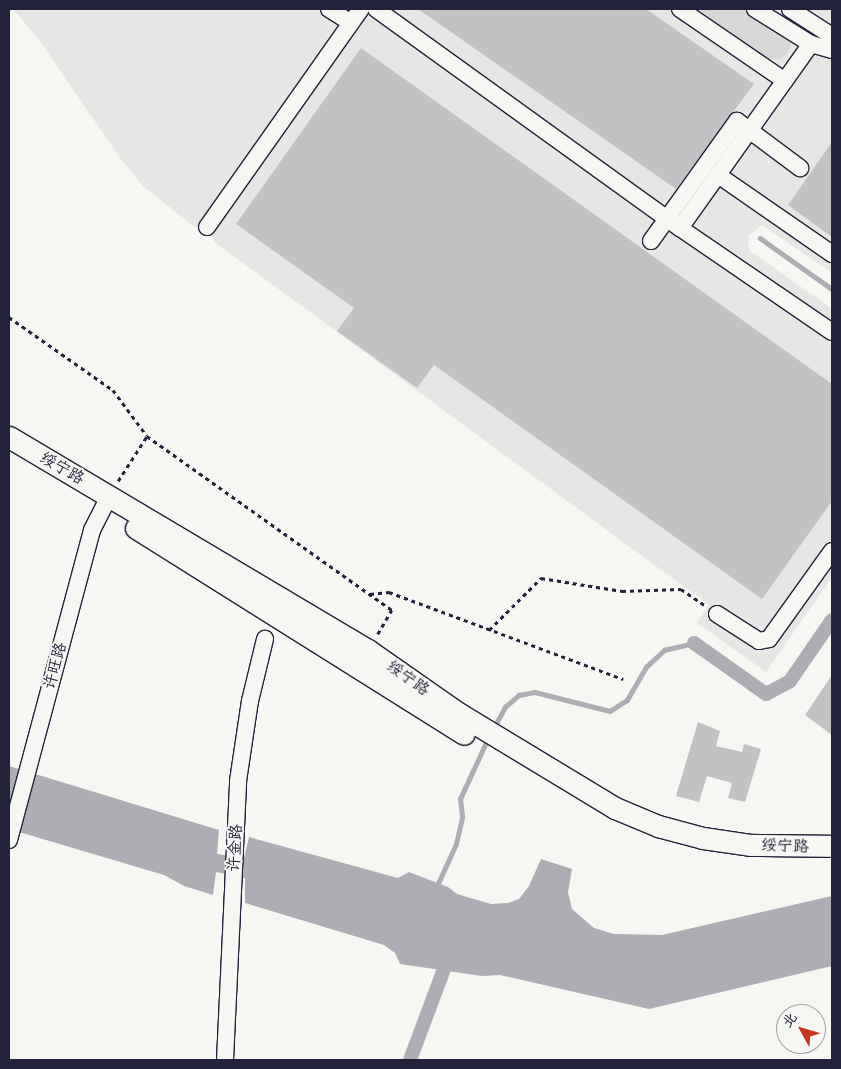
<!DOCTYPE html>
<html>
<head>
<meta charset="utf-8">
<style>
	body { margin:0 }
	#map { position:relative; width:841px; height:1069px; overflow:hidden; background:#f6f6f2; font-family:Itim,"LXGW WenKai TC",sans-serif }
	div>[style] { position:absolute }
	.built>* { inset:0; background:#e6e6e4 }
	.green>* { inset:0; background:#d7d7d7 }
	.water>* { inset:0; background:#adadb3 }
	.stream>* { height:4.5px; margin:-2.25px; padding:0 2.25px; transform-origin:2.25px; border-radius:2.25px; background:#adadb3 }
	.canal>* { height:14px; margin:-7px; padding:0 7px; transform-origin:7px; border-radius:7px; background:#adadb3 }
	.building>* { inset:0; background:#c2c2c4 }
	.path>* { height:2.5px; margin-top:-1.25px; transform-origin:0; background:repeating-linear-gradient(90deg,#22223b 0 4px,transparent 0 8px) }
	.roads { filter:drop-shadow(1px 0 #22223b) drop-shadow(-1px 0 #22223b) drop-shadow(0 1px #22223b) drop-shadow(0 -1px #22223b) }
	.minor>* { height:16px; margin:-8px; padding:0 8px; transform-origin:8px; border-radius:8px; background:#f6f6f2 }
	.major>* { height:21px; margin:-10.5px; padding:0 10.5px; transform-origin:10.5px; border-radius:10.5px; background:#f6f6f2 }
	span { translate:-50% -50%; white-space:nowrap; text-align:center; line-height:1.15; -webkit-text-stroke:4px #f6f6f2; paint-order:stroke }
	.street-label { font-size:16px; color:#22223b }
	.frame { position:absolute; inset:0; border:10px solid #22223b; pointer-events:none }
	.north { position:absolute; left:776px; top:1004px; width:50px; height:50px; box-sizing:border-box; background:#f6f6f2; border:1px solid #a1a1a9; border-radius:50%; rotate:309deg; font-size:14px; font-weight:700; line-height:20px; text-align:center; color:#22223b }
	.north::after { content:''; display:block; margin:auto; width:18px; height:22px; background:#c8321e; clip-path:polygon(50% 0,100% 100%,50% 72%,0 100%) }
</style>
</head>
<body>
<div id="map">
	<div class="built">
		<div style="clip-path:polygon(13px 9px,832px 9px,832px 273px,762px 225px,748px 236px,749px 250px,832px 309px,832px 577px,766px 672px,697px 623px,709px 605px,213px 241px,214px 238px,203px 229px,201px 232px,143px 186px,120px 158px,40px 41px)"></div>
	</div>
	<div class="green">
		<div style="clip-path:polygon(698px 9px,742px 9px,787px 38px,791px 46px,787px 54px,780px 59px,767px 59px)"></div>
	</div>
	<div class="water">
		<div style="clip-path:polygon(9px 766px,219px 830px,217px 854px,244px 858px,249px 837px,398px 878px,409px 872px,448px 887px,457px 894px,491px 904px,508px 903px,519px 899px,529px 886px,541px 859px,572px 869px,568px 892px,572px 909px,594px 928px,614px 934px,662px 935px,832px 896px,832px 966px,649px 1009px,500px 975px,482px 976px,400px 964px,395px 953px,384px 945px,245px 903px,245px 878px,216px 872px,213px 895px,184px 886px,164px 875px,9px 829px)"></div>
	</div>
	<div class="stream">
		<div style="left:760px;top:238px;width:88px;rotate:35.3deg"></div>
		<div style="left:493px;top:729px;width:25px;rotate:-61deg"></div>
		<div style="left:505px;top:707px;width:18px;rotate:-41deg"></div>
		<div style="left:519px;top:695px;width:16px;rotate:-11deg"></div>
		<div style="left:535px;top:692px;width:77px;rotate:14.2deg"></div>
		<div style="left:610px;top:711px;width:20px;rotate:-33deg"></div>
		<div style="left:627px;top:700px;width:38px;rotate:-60deg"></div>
		<div style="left:646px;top:667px;width:25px;rotate:-43deg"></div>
		<div style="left:664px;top:650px;width:31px;rotate:-13deg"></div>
		<div style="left:436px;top:888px;width:48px;rotate:-65.6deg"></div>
		<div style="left:456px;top:844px;width:28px;rotate:-77deg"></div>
		<div style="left:462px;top:817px;width:18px;rotate:-96deg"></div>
		<div style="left:460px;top:799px;width:67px;rotate:-65.3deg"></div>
	</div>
	<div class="canal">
		<div style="left:694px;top:643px;width:88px;rotate:35.3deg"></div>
		<div style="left:766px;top:694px;width:27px;rotate:-28deg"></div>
		<div style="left:790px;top:681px;width:74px;rotate:-55.5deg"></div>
		<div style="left:410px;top:1060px;width:114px;rotate:-69.5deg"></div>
	</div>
	<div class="building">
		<div style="clip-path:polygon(418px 9px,646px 9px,754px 84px,676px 189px)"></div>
		<div style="clip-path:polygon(361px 48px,832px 384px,832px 501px,762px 599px,434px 365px,417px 388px,337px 331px,354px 308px,236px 224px)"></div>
		<div style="clip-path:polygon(832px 142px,832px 237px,788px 205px)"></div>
		<div style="clip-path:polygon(832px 675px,832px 735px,805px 715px)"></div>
		<div style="clip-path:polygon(698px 722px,720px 731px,716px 746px,742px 752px,744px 744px,761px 749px,745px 802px,728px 798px,732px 783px,707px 776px,699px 802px,676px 796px)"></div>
	</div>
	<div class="path">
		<div style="left:9px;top:317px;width:127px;rotate:35.1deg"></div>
		<div style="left:113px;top:390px;width:57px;rotate:53.5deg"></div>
		<div style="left:147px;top:436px;width:301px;rotate:35.4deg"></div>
		<div style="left:392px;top:610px;width:30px;rotate:120deg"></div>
		<div style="left:118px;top:481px;width:54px;rotate:-57.2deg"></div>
		<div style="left:370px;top:594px;width:19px;rotate:-6deg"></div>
		<div style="left:389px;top:592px;width:250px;rotate:20.4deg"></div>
		<div style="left:489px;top:630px;width:74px;rotate:-45deg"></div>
		<div style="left:541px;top:578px;width:82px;rotate:9.1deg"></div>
		<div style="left:622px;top:591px;width:59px;rotate:-1.9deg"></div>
		<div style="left:681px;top:589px;width:29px;rotate:34deg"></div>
	</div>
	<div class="roads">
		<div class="minor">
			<div style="left:329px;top:9px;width:26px;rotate:32deg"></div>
			<div style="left:376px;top:9px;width:375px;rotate:35.8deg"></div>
			<div style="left:680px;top:228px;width:184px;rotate:34.4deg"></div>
			<div style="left:680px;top:9px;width:127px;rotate:34.4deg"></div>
			<div style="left:755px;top:9px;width:66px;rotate:32deg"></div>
			<div style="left:811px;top:44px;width:22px;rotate:16deg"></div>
			<div style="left:790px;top:9px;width:50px;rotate:32.7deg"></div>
			<div style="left:718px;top:175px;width:139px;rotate:34.7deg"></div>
			<div style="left:207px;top:227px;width:267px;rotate:-54.8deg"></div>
			<div style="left:680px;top:228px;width:226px;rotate:-54.6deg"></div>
			<div style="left:651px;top:241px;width:148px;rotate:-54.4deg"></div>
			<div style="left:737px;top:121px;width:79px;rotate:36.7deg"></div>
			<div style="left:717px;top:614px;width:50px;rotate:32.7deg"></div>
			<div style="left:759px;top:641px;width:10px;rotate:-11deg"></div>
			<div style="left:769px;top:639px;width:108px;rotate:-54.4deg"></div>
			<div style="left:9px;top:840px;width:321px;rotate:-75deg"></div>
			<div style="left:92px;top:530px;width:39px;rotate:-63deg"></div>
			<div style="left:225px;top:1060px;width:279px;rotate:-87.3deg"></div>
			<div style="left:238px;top:781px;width:81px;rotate:-81.5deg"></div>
			<div style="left:250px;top:701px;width:64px;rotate:-76.4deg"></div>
		</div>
		<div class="major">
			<div style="left:9px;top:437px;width:417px;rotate:30.7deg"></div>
			<div style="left:368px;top:650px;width:110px;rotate:35deg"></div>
			<div style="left:458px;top:713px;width:184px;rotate:31.2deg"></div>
			<div style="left:615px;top:808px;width:47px;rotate:22.7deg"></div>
			<div style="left:658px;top:826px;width:47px;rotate:14.9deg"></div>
			<div style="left:703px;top:838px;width:49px;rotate:8.3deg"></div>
			<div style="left:751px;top:845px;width:81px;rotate:0.7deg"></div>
			<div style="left:136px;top:528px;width:387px;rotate:32.1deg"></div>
		</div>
	</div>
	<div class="street-label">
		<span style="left:62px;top:468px;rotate:30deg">绥宁路</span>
		<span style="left:55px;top:666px;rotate:-75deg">许旺路</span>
		<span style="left:408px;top:678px;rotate:35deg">绥宁路</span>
		<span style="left:785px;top:846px;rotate:2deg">绥宁路</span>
		<span style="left:235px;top:848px;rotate:-87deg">许金路</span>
	</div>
	<div class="frame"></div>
	<div class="north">北</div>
</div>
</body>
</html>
